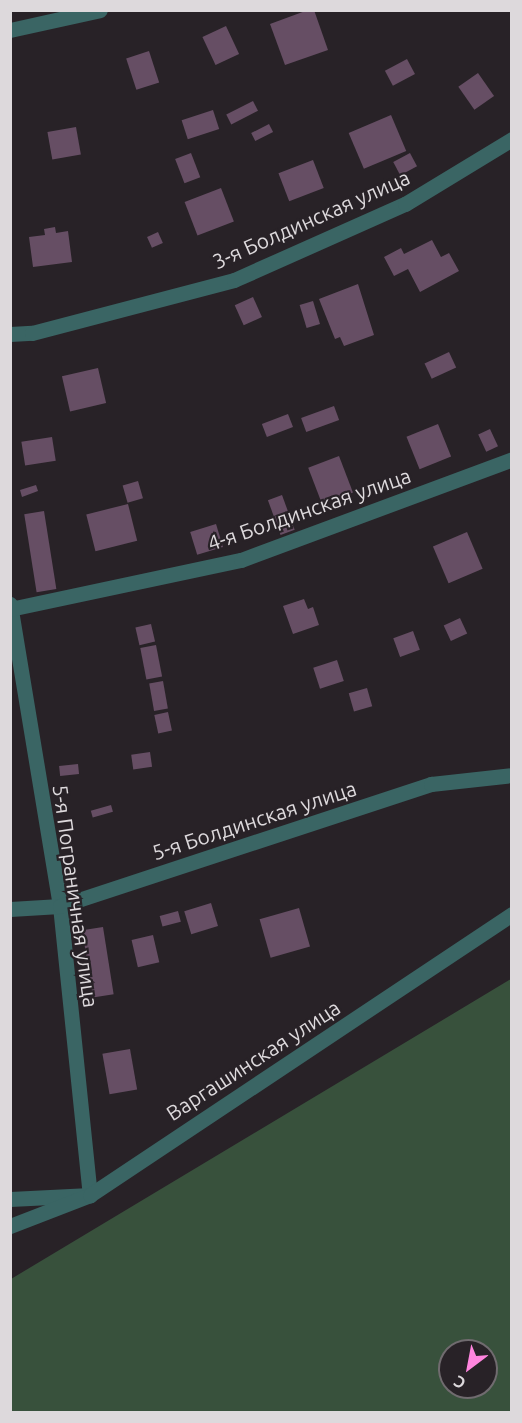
<!DOCTYPE html>
<html>
<head>
<meta charset="utf-8">
<style>
	body { margin:0 }
	#map { position:relative; width:522px; height:1423px; overflow:hidden; background:#282227; font-family:Ubuntu,sans-serif }
	div>[style] { position:absolute }
	.forest>* { inset:0; background:#38513c }
	.building>* { inset:0; background:#664e64; transform-origin:0 0 }
	.minor>* { height:15px; margin:-7.5px; padding:0 7.5px; transform-origin:7.5px; border-radius:7.5px; background:#3a6564 }
	span { translate:-50% -50%; white-space:nowrap; text-align:center; line-height:1.15; -webkit-text-stroke:4.5px #282227; paint-order:stroke }
	.street-label { font-size:21px; color:#ddd9dc }
	.frame { position:absolute; inset:0; border:12px solid #ddd9dc; pointer-events:none }
	.north { position:absolute; left:438px; top:1339px; width:60px; height:60px; box-sizing:border-box; background:#282227; border:2px solid #706b6f; border-radius:50%; rotate:212deg; font-size:16px; font-weight:700; line-height:24px; text-align:center; color:#ddd9dc }
	.north::after { content:''; display:block; margin:auto; width:21px; height:27px; background:#ff85de; clip-path:polygon(50% 0,100% 100%,50% 72%,0 100%) }
</style>
</head>
<body>
<div id="map">
	<div class="forest">
		<div style="clip-path:polygon(evenodd,511px 979px,511px 1412px,11px 1412px,11px 1279px,511px 979px,450px 1351px,486px 1351px,486px 1387px,450px 1387px,450px 1351px)"></div>
	</div>
	<div class="building">
		<div style="clip-path:polygon(308px 10px,314px 10px,328px 50px,285px 65px,270px 24px)"></div>
		<div style="left:226px;top:26px;width:31px;height:26px;rotate:65deg"></div>
		<div style="left:149px;top:51px;width:33px;height:24px;rotate:72deg"></div>
		<div style="left:407px;top:59px;width:17px;height:25px;rotate:62deg"></div>
		<div style="left:478px;top:73px;width:28px;height:24px;rotate:55deg"></div>
		<div style="left:253px;top:101px;width:11px;height:30px;rotate:63deg"></div>
		<div style="left:213px;top:110px;width:20px;height:33px;rotate:72deg"></div>
		<div style="left:391px;top:115px;width:39px;height:46px;rotate:67deg"></div>
		<div style="left:269px;top:124px;width:9px;height:20px;rotate:63deg"></div>
		<div style="left:76px;top:127px;width:28px;height:29px;rotate:80deg"></div>
		<div style="left:191px;top:153px;width:26px;height:17px;rotate:69deg"></div>
		<div style="left:410px;top:153px;width:15px;height:19px;rotate:62deg"></div>
		<div style="left:313px;top:160px;width:30px;height:37px;rotate:69deg"></div>
		<div style="left:221px;top:188px;width:36px;height:39px;rotate:69deg"></div>
		<div style="clip-path:polygon(55px 227px,56px 233px,68px 231px,72px 262px,33px 267px,29px 237px,45px 235px,44px 229px)"></div>
		<div style="left:158px;top:232px;width:12px;height:12px;rotate:66deg"></div>
		<div style="clip-path:polygon(432px 240px,441px 257px,449px 253px,459px 271px,420px 292px,408px 269px,394px 276px,384px 257px,401px 248px,404px 254px)"></div>
		<div style="clip-path:polygon(358px 284px,374px 335px,344px 346px,340px 337px,335px 339px,319px 299px)"></div>
		<div style="left:253px;top:297px;width:22px;height:20px;rotate:66deg"></div>
		<div style="left:313px;top:301px;width:24px;height:14px;rotate:73deg"></div>
		<div style="left:449px;top:352px;width:17px;height:27px;rotate:65deg"></div>
		<div style="left:98px;top:368px;width:36px;height:37px;rotate:77deg"></div>
		<div style="left:334px;top:406px;width:15px;height:35px;rotate:70deg"></div>
		<div style="left:288px;top:414px;width:14px;height:28px;rotate:69deg"></div>
		<div style="left:438px;top:424px;width:35px;height:34px;rotate:68deg"></div>
		<div style="left:490px;top:429px;width:19px;height:13px;rotate:65deg"></div>
		<div style="left:52px;top:437px;width:24px;height:31px;rotate:81deg"></div>
		<div style="left:339px;top:456px;width:39px;height:33px;rotate:69deg"></div>
		<div style="left:138px;top:481px;width:18px;height:16px;rotate:74deg"></div>
		<div style="clip-path:polygon(36px 485px,38px 491px,22px 497px,20px 490px)"></div>
		<div style="left:282px;top:495px;width:37px;height:15px;rotate:70deg"></div>
		<div style="left:128px;top:504px;width:38px;height:43px;rotate:76deg"></div>
		<div style="left:44px;top:511px;width:79px;height:20px;rotate:81deg"></div>
		<div style="left:216px;top:524px;width:24px;height:27px;rotate:73deg"></div>
		<div style="left:467px;top:532px;width:40px;height:37px;rotate:67deg"></div>
		<div style="clip-path:polygon(304px 599px,308px 609px,313px 607px,319px 625px,293px 634px,283px 606px)"></div>
		<div style="left:460px;top:618px;width:17px;height:18px;rotate:65deg"></div>
		<div style="left:151px;top:624px;width:18px;height:16px;rotate:77deg"></div>
		<div style="left:413px;top:631px;width:20px;height:21px;rotate:70deg"></div>
		<div style="left:156px;top:645px;width:32px;height:16px;rotate:79deg"></div>
		<div style="left:337px;top:660px;width:22px;height:25px;rotate:72deg"></div>
		<div style="left:163px;top:681px;width:28px;height:14px;rotate:80deg"></div>
		<div style="left:367px;top:688px;width:19px;height:19px;rotate:74deg"></div>
		<div style="left:168px;top:712px;width:19px;height:14px;rotate:78deg"></div>
		<div style="left:150px;top:752px;width:15px;height:19px;rotate:82deg"></div>
		<div style="left:78px;top:764px;width:10px;height:19px;rotate:84deg"></div>
		<div style="left:111px;top:805px;width:7px;height:21px;rotate:74deg"></div>
		<div style="left:211px;top:903px;width:24px;height:28px;rotate:73deg"></div>
		<div style="left:299px;top:908px;width:40px;height:41px;rotate:74deg"></div>
		<div style="left:178px;top:911px;width:11px;height:19px;rotate:75deg"></div>
		<div style="left:103px;top:927px;width:68px;height:21px;rotate:81deg"></div>
		<div style="left:153px;top:935px;width:28px;height:22px;rotate:77deg"></div>
		<div style="left:130px;top:1049px;width:41px;height:28px;rotate:80deg"></div>
	</div>
	<div class="minor">
		<div style="left:10px;top:30px;width:92px;rotate:-12.5deg"></div>
		<div style="left:10px;top:334px;width:22px;rotate:-3deg"></div>
		<div style="left:32px;top:333px;width:209px;rotate:-14.7deg"></div>
		<div style="left:234px;top:280px;width:187px;rotate:-24deg"></div>
		<div style="left:405px;top:204px;width:125px;rotate:-31.3deg"></div>
		<div style="left:10px;top:604px;width:306px;rotate:80.6deg"></div>
		<div style="left:60px;top:906px;width:291px;rotate:84.1deg"></div>
		<div style="left:90px;top:1195px;width:80px;rotate:177.1deg"></div>
		<div style="left:10px;top:609px;width:236px;rotate:-12deg"></div>
		<div style="left:241px;top:560px;width:289px;rotate:-20.4deg"></div>
		<div style="left:10px;top:909px;width:50px;rotate:-3.4deg"></div>
		<div style="left:60px;top:906px;width:391px;rotate:-18.2deg"></div>
		<div style="left:431px;top:784px;width:81px;rotate:-6.3deg"></div>
		<div style="left:10px;top:1226px;width:86px;rotate:-21.2deg"></div>
		<div style="left:90px;top:1195px;width:507px;rotate:-33.66deg"></div>
	</div>
	<div class="street-label">
		<span style="left:311px;top:219px;rotate:-24deg">3-я Болдинская улица</span>
		<span style="left:309px;top:509px;rotate:-19deg">4-я Болдинская улица</span>
		<span style="left:254px;top:820px;rotate:-18deg">5-я Болдинская улица</span>
		<span style="left:76px;top:896px;rotate:82deg">5-я Пограничная улица</span>
		<span style="left:253px;top:1060px;rotate:-33deg">Варгашинская улица</span>
	</div>
	<div class="frame"></div>
	<div class="north">С</div>
</div>
</body>
</html>
